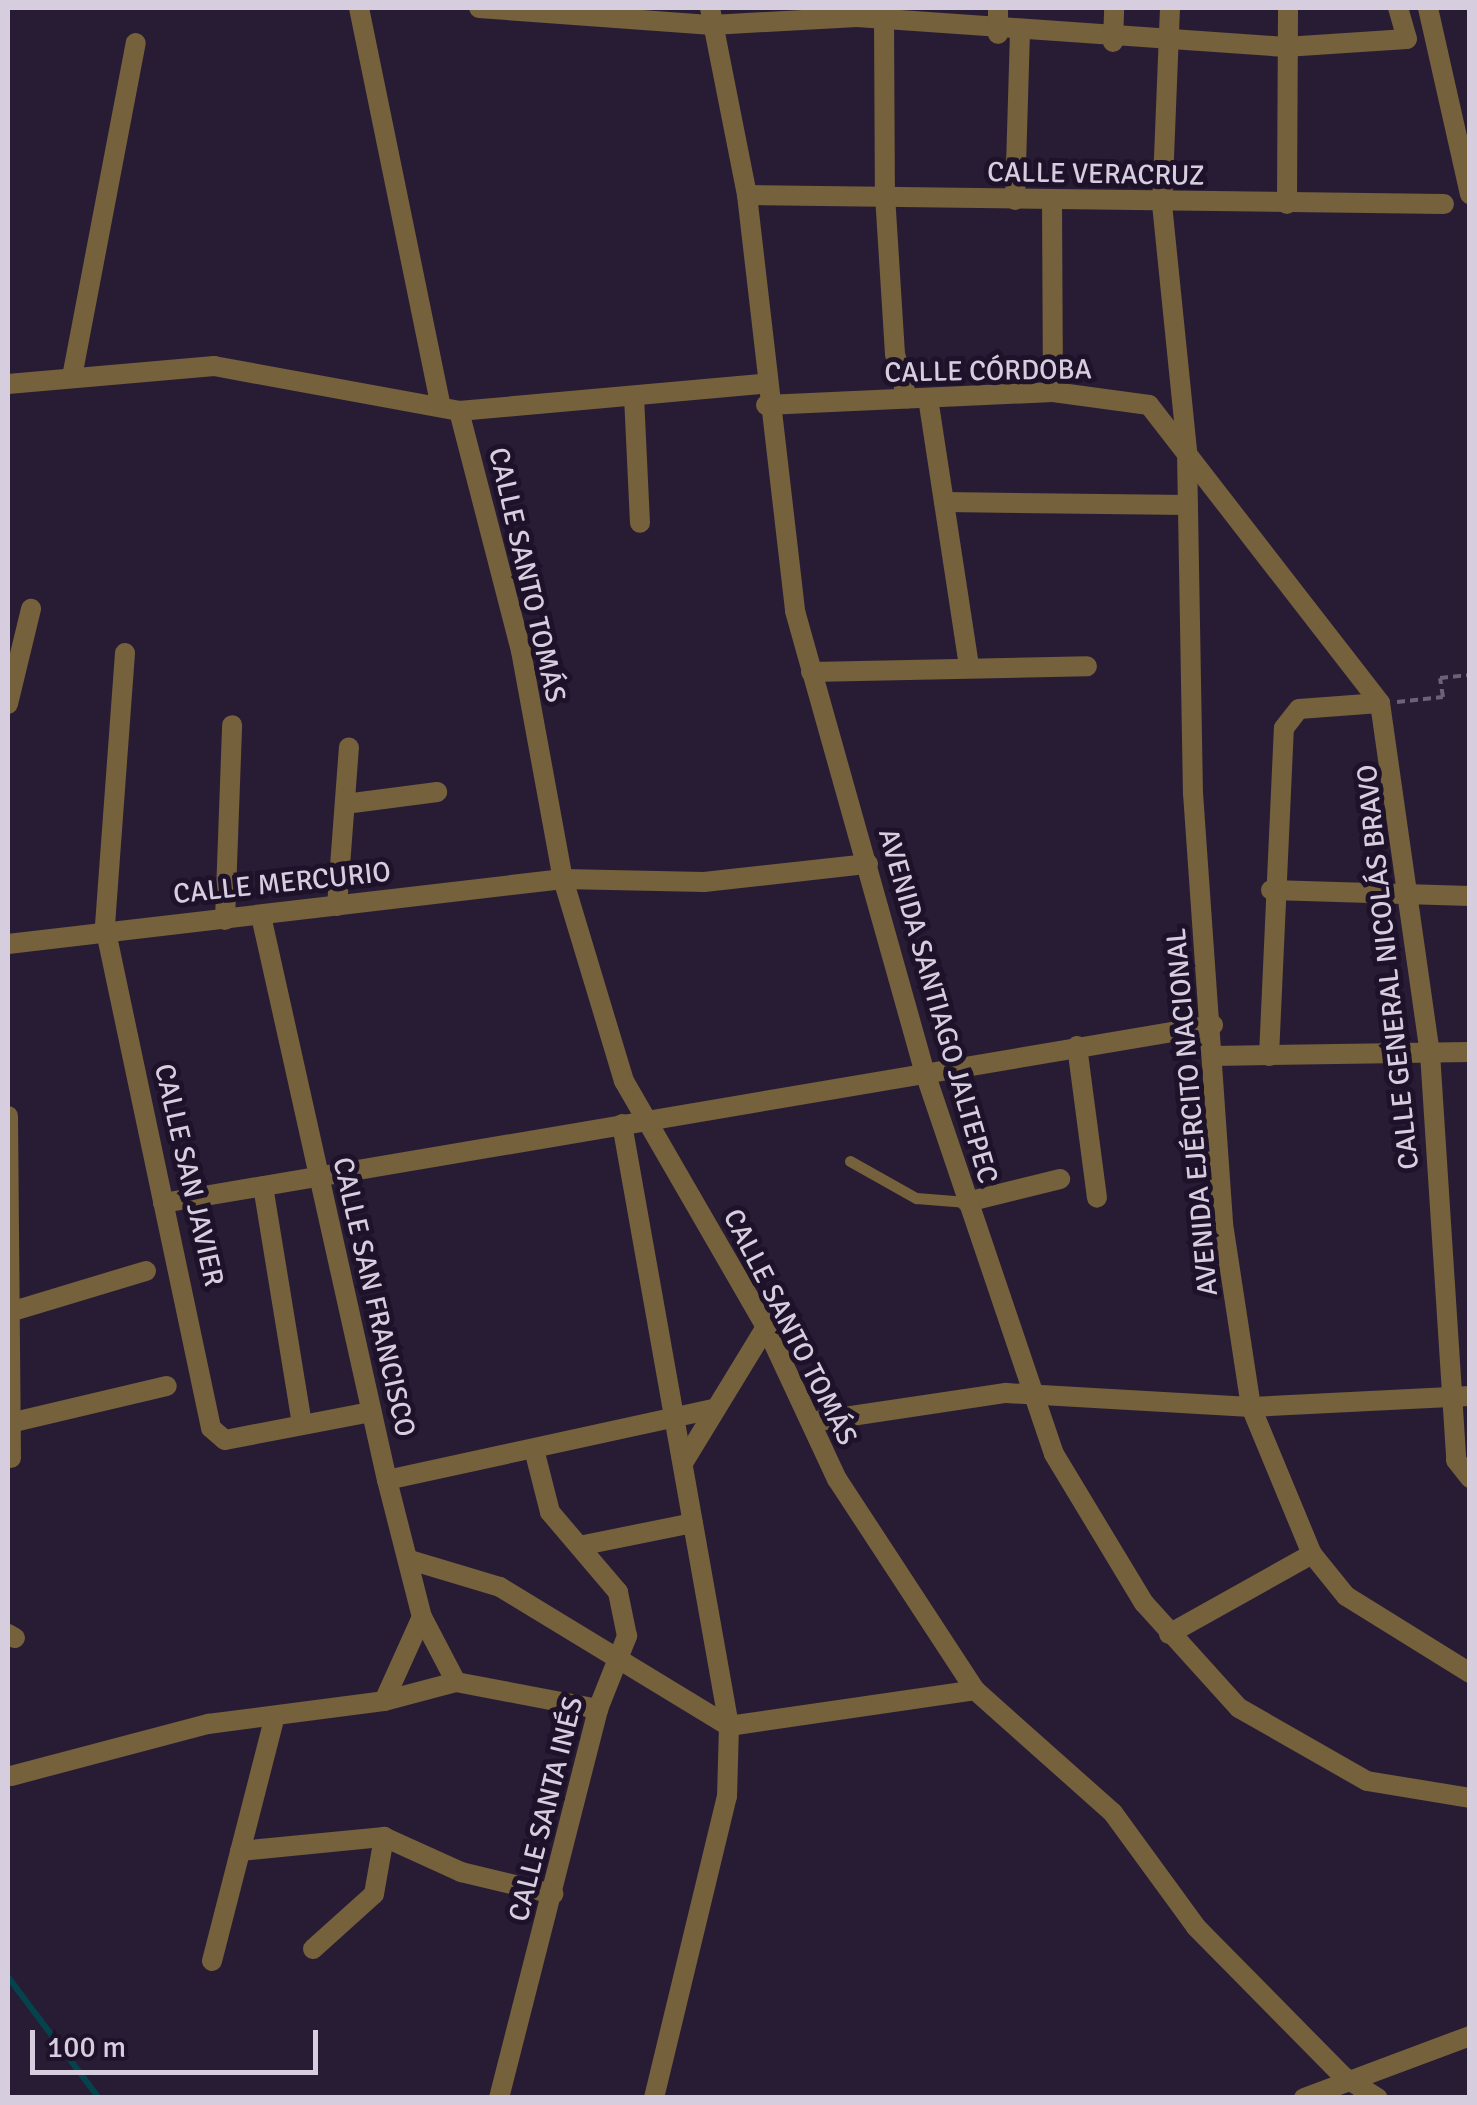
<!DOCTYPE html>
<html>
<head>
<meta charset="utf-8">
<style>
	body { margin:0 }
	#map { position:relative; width:1477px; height:2105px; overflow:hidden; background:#281c34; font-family:Signika,sans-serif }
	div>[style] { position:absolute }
	.stream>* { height:6px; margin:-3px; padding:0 3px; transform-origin:3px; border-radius:3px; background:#04434c }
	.path>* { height:4px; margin-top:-2px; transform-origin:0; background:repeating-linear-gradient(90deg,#6c6277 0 8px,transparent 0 13px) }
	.service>* { height:11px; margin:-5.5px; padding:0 5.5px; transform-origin:5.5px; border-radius:5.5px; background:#75613b }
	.minor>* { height:20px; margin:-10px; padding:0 10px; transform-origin:10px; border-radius:10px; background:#75613b }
	.tertiary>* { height:20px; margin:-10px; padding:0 10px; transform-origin:10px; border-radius:10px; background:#75613b }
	span { translate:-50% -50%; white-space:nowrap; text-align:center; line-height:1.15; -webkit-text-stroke:10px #1e122a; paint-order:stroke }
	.street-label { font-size:28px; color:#d6cedf }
	.frame { position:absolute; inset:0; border:10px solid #d6cedf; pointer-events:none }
	.scale { position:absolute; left:30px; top:2030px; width:288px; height:45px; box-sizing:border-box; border:5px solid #d6cedf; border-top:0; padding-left:12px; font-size:30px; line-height:35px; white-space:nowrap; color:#d6cedf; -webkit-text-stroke:8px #1e122a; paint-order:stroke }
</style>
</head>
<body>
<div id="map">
	<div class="stream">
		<div style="left:8px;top:1977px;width:151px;rotate:53.1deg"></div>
	</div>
	<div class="path">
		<div style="left:1397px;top:702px;width:46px;rotate:-6.2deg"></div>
		<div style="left:1443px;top:697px;width:19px;rotate:-99deg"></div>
		<div style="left:1440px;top:678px;width:30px;rotate:-6deg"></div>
	</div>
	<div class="service">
		<div style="left:850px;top:1161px;width:76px;rotate:29.3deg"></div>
		<div style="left:916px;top:1198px;width:51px;rotate:4.5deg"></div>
	</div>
	<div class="minor">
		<div style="left:359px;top:8px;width:407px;rotate:78.4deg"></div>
		<div style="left:479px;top:8px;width:234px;rotate:4.2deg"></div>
		<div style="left:712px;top:25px;width:145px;rotate:-3.2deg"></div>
		<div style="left:857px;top:17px;width:429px;rotate:4deg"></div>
		<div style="left:1285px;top:47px;width:122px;rotate:-3.8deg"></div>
		<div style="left:1407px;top:39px;width:32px;rotate:-106deg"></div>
		<div style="left:998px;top:8px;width:26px;rotate:90deg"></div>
		<div style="left:1170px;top:8px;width:196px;rotate:92.3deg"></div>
		<div style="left:1162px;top:204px;width:249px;rotate:84.2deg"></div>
		<div style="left:1187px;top:452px;width:341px;rotate:89deg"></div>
		<div style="left:1193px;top:793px;width:432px;rotate:86deg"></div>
		<div style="left:1223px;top:1224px;width:185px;rotate:81.3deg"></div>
		<div style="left:1251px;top:1407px;width:159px;rotate:67.5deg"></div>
		<div style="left:1312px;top:1554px;width:54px;rotate:51deg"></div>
		<div style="left:1346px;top:1596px;width:146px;rotate:31.8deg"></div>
		<div style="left:884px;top:19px;width:176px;rotate:89.7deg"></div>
		<div style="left:885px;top:195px;width:159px;rotate:86.4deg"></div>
		<div style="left:895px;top:354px;width:46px;rotate:74.7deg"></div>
		<div style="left:1113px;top:42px;width:34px;rotate:-88deg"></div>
		<div style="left:747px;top:195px;width:697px;rotate:0.74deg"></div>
		<div style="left:1015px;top:200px;width:165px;rotate:-88.3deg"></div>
		<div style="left:1052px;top:202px;width:190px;rotate:89.7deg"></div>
		<div style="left:1287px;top:204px;width:196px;rotate:-89.7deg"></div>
		<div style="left:72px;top:377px;width:340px;rotate:-79.2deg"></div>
		<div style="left:8px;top:384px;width:207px;rotate:-5deg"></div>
		<div style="left:214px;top:366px;width:249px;rotate:10.4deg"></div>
		<div style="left:459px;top:411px;width:306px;rotate:-5.1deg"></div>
		<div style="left:634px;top:396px;width:127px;rotate:87.3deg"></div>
		<div style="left:928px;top:398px;width:271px;rotate:81.3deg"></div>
		<div style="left:766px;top:405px;width:287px;rotate:-2.6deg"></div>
		<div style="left:1053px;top:392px;width:97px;rotate:7.7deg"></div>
		<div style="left:1149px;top:405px;width:377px;rotate:52.2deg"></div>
		<div style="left:1380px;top:703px;width:354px;rotate:81.9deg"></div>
		<div style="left:1430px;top:1053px;width:408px;rotate:86.3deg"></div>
		<div style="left:1456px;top:1460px;width:23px;rotate:52deg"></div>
		<div style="left:459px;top:411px;width:248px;rotate:75.5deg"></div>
		<div style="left:521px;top:651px;width:232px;rotate:79.6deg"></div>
		<div style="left:563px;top:879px;width:211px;rotate:73.2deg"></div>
		<div style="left:624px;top:1081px;width:284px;rotate:60deg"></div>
		<div style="left:766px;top:1327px;width:168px;rotate:65deg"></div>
		<div style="left:837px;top:1479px;width:252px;rotate:56.8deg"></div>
		<div style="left:975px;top:1690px;width:185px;rotate:41.7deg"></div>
		<div style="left:1113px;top:1813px;width:141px;rotate:53.9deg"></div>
		<div style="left:1196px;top:1927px;width:211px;rotate:45.4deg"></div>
		<div style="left:1344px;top:2077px;width:40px;rotate:32deg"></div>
		<div style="left:944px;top:502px;width:244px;rotate:0.7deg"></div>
		<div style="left:125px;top:653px;width:275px;rotate:94.2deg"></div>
		<div style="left:105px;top:927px;width:512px;rotate:78.05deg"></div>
		<div style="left:211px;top:1428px;width:18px;rotate:41deg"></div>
		<div style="left:225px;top:1440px;width:149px;rotate:-10.9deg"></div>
		<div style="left:811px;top:672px;width:276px;rotate:-1.2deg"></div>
		<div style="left:8px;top:704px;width:98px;rotate:-76.4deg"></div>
		<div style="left:345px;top:804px;width:93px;rotate:-7.4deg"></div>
		<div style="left:1271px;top:890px;width:199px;rotate:1.7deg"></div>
		<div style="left:337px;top:906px;width:159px;rotate:-85.7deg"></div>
		<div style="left:261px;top:916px;width:578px;rotate:77.41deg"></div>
		<div style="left:387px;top:1480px;width:141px;rotate:75.7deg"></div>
		<div style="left:422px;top:1617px;width:73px;rotate:62.4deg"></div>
		<div style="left:225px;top:920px;width:195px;rotate:-87.9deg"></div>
		<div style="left:8px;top:944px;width:559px;rotate:-6.68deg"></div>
		<div style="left:563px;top:879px;width:141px;rotate:1.2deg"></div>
		<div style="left:704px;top:882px;width:165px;rotate:-6.3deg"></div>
		<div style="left:1077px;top:1046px;width:153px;rotate:82.5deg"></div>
		<div style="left:1214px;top:1056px;width:256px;rotate:-0.9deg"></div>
		<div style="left:1269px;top:1056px;width:328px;rotate:-87.4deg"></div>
		<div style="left:1284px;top:728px;width:24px;rotate:-52deg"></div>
		<div style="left:1299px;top:709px;width:81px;rotate:-4.2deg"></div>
		<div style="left:8px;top:1116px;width:342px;rotate:89.5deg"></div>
		<div style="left:622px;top:1124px;width:611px;rotate:79.92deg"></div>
		<div style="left:729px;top:1726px;width:70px;rotate:91.6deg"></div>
		<div style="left:727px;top:1796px;width:311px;rotate:103.6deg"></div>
		<div style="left:263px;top:1186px;width:241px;rotate:80.7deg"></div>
		<div style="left:967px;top:1202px;width:96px;rotate:-13.9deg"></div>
		<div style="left:163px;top:1203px;width:1065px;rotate:-9.62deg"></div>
		<div style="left:10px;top:1312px;width:142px;rotate:-16.8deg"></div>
		<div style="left:811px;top:1422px;width:197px;rotate:-8.5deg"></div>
		<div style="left:1006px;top:1393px;width:245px;rotate:3.3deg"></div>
		<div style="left:1251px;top:1407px;width:219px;rotate:-2.9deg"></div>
		<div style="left:10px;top:1423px;width:161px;rotate:-13.3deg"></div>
		<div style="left:683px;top:1463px;width:159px;rotate:-58.6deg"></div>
		<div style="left:387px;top:1480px;width:337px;rotate:-12.3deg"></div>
		<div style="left:584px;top:1545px;width:111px;rotate:-11.4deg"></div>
		<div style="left:410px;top:1560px;width:94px;rotate:16.7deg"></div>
		<div style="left:500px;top:1587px;width:268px;rotate:31.3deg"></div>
		<div style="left:729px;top:1726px;width:249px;rotate:-8.3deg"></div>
		<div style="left:8px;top:1634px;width:8px;rotate:30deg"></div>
		<div style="left:1169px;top:1634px;width:164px;rotate:-29.2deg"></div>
		<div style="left:384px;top:1701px;width:92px;rotate:-65.7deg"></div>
		<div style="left:11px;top:1776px;width:204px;rotate:-14.8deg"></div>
		<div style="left:208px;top:1724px;width:177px;rotate:-7.4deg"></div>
		<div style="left:384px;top:1701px;width:74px;rotate:-14.8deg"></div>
		<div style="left:456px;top:1682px;width:145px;rotate:10.8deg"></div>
		<div style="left:240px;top:1851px;width:145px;rotate:-5.6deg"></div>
		<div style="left:384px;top:1837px;width:85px;rotate:24.4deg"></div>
		<div style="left:461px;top:1872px;width:95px;rotate:13.4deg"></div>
		<div style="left:313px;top:1949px;width:82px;rotate:-42deg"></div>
		<div style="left:374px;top:1894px;width:58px;rotate:-80deg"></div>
		<div style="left:212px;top:1961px;width:250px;rotate:-75.6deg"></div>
		<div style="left:499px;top:2098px;width:401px;rotate:-75.7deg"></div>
		<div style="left:598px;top:1709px;width:79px;rotate:-68.3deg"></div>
		<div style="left:627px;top:1636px;width:45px;rotate:-101.6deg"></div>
		<div style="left:618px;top:1592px;width:105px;rotate:-130.4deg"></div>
		<div style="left:550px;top:1512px;width:65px;rotate:-104.3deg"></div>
		<div style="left:1304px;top:2098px;width:177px;rotate:-20.5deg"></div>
	</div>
	<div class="tertiary">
		<div style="left:710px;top:8px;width:191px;rotate:78.8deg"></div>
		<div style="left:747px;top:195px;width:419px;rotate:83.4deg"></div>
		<div style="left:795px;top:611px;width:477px;rotate:74.3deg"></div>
		<div style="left:924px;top:1070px;width:405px;rotate:71.3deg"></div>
		<div style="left:1054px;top:1454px;width:174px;rotate:58.9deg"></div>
		<div style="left:1144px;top:1603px;width:142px;rotate:47.9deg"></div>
		<div style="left:1239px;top:1708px;width:147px;rotate:29.7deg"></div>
		<div style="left:1367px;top:1781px;width:104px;rotate:9.4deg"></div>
		<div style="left:1428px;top:8px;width:191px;rotate:77.3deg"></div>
	</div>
	<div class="street-label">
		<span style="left:1096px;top:174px;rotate:1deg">CALLE VERACRUZ</span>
		<span style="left:988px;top:371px;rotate:-1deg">CALLE CÓRDOBA</span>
		<span style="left:527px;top:575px;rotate:77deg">CALLE SANTO TOMÁS</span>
		<span style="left:282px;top:883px;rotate:-6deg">CALLE MERCURIO</span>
		<span style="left:1388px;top:967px;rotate:-96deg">CALLE GENERAL NICOLÁS BRAVO</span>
		<span style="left:938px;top:1006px;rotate:74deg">AVENIDA SANTIAGO JALTEPEC</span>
		<span style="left:1192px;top:1112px;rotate:-95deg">AVENIDA EJÉRCITO NACIONAL</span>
		<span style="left:189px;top:1175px;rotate:77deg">CALLE SAN JAVIER</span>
		<span style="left:374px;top:1297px;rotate:77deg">CALLE SAN FRANCISCO</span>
		<span style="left:790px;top:1327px;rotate:63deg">CALLE SANTO TOMÁS</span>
		<span style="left:546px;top:1809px;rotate:-76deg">CALLE SANTA INÉS</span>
	</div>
	<div class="frame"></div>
	<div class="scale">100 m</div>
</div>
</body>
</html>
